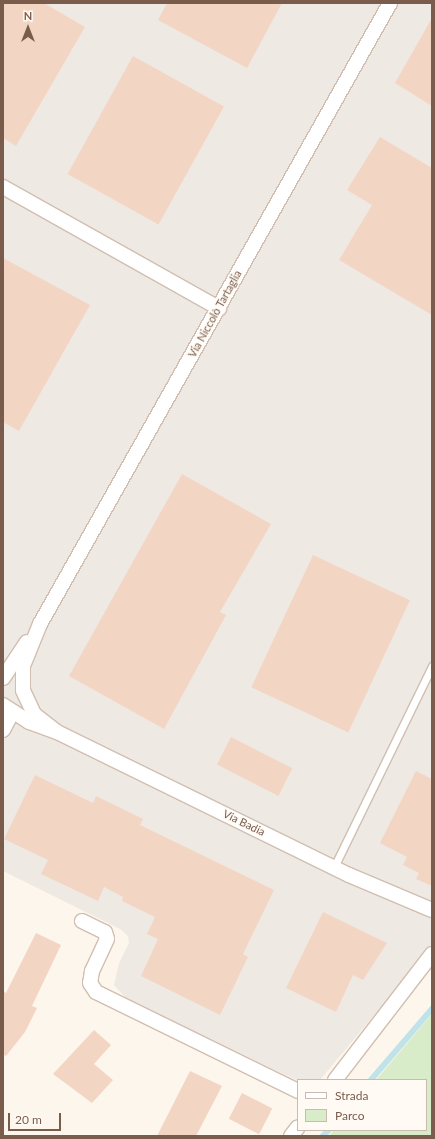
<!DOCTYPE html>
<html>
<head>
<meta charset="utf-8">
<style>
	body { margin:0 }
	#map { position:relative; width:435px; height:1139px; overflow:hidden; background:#fdf6ec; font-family:Lato,sans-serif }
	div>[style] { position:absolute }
	.industrial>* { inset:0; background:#efe9e4 }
	.green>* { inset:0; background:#d8ecc9 }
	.stream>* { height:5.5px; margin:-2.75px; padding:0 2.75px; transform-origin:2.75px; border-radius:2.75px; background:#bfe3e8 }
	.building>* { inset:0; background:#f3d5c3; transform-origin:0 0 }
	.roads { filter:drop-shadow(1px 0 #d1beb0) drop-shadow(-1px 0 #d1beb0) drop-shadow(0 1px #d1beb0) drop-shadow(0 -1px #d1beb0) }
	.lane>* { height:7px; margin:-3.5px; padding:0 3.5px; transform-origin:3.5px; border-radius:3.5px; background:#fff }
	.street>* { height:14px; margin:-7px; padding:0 7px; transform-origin:7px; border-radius:7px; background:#fff }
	span { translate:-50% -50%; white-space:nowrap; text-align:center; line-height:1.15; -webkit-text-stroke:3px #fffaf3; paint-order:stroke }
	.street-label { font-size:11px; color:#7a5c4d }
	.frame { position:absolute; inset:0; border:4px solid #7a5c4d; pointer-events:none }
	.legend { position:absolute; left:297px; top:1079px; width:130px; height:52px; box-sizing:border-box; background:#fffaf3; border:1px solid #cabbb1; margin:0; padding:5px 7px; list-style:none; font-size:12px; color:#7a5c4d }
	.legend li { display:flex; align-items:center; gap:8px; height:20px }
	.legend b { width:20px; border:1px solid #cabbb1 }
	.north { position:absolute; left:8px; top:8px; width:40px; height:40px; -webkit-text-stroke:3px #fffaf3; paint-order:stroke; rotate:0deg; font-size:11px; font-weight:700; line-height:16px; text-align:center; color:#7a5c4d }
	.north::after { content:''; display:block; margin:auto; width:14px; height:18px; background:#7a5c4d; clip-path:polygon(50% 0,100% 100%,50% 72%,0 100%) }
	.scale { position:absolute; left:8px; top:1113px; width:53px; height:18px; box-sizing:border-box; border:2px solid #7a5c4d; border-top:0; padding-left:5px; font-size:12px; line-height:14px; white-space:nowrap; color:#7a5c4d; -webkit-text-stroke:3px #fffaf3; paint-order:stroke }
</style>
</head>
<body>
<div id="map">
	<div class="industrial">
		<div style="clip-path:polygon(3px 3px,432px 3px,432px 946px,320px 1080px,298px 1081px,127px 999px,114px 985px,119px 963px,129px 943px,128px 936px,120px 929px,3px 871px)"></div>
	</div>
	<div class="green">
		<div style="clip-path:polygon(432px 1014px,432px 1136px,329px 1136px,334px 1130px,426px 1130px,426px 1080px,376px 1080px)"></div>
	</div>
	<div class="stream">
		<div style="left:371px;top:1080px;width:94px;rotate:-49.3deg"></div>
		<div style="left:323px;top:1136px;width:8px;rotate:-45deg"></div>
	</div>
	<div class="building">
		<div style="clip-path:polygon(3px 3px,44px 3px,85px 27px,16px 146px,3px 138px)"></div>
		<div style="clip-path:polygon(167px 3px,282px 3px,247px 68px,158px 20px)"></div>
		<div style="clip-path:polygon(432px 18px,432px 106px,395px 83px)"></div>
		<div style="left:133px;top:56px;width:104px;height:135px;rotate:29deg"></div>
		<div style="clip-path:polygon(380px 137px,432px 168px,432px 315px,339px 260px,372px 205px,347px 190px)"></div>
		<div style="clip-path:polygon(3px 258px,90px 305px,19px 431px,3px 422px)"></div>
		<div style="clip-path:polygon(182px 474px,271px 524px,220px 612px,226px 615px,164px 729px,69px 676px)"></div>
		<div style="left:313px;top:555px;width:107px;height:146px;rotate:25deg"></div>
		<div style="left:231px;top:737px;width:69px;height:31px;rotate:27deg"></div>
		<div style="clip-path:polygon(416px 771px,432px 779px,432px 886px,416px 879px,419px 873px,403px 865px,407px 857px,380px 843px)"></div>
		<div style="clip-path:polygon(35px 775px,93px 803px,96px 796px,143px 819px,140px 825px,274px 890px,243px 954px,248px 957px,220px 1015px,141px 976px,158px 939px,147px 934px,155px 917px,122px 901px,123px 897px,104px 887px,98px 901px,41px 874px,48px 860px,4px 839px)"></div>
		<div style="clip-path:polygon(323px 912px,387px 943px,363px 980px,353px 975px,336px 1012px,286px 988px)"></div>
		<div style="clip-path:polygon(36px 933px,61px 945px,32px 1006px,37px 1008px,25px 1032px,6px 1056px,3px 1054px,3px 991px,6px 993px)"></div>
		<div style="clip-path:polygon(94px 1030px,111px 1045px,94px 1064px,113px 1080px,92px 1103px,53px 1074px)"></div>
		<div style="clip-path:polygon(190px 1071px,222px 1086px,196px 1136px,157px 1136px)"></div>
		<div style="left:242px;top:1093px;width:34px;height:29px;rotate:27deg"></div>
	</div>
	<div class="roads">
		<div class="lane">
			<div style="left:334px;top:867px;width:224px;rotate:-64deg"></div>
		</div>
		<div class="street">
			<div style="left:3px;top:187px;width:248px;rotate:29.3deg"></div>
			<div style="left:3px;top:678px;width:43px;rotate:-56.3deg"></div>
			<div style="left:3px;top:705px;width:31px;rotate:33deg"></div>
			<div style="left:29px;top:722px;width:30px;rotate:20deg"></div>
			<div style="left:57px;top:732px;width:325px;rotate:26.1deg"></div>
			<div style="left:349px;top:875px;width:90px;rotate:22.9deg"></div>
			<div style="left:3px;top:730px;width:19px;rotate:-62deg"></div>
			<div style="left:57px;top:732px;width:29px;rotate:-142deg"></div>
			<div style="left:34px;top:714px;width:26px;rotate:-115deg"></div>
			<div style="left:23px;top:690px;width:24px;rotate:-90deg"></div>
			<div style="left:23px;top:666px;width:45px;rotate:-68deg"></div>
			<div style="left:40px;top:624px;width:713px;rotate:-60.59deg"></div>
			<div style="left:82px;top:921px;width:25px;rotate:26deg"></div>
			<div style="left:105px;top:932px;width:7px;rotate:74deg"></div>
			<div style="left:107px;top:939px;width:35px;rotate:115deg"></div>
			<div style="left:92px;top:971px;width:12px;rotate:99deg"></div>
			<div style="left:90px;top:983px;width:11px;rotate:56deg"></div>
			<div style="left:96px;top:992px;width:225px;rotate:26.1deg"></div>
			<div style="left:335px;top:1080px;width:159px;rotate:-52.4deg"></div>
			<div style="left:291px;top:1136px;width:11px;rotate:-52deg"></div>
		</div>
	</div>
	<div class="street-label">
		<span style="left:215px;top:314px;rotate:-61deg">Via Niccolò Tartaglia</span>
		<span style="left:244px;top:823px;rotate:26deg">Via Badia</span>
	</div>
	<div class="frame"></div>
	<ul class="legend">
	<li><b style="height:5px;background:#fff"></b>Strada</li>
	<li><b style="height:11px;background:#d8ecc9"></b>Parco</li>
	</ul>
	<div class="north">N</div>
	<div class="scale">20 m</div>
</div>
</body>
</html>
